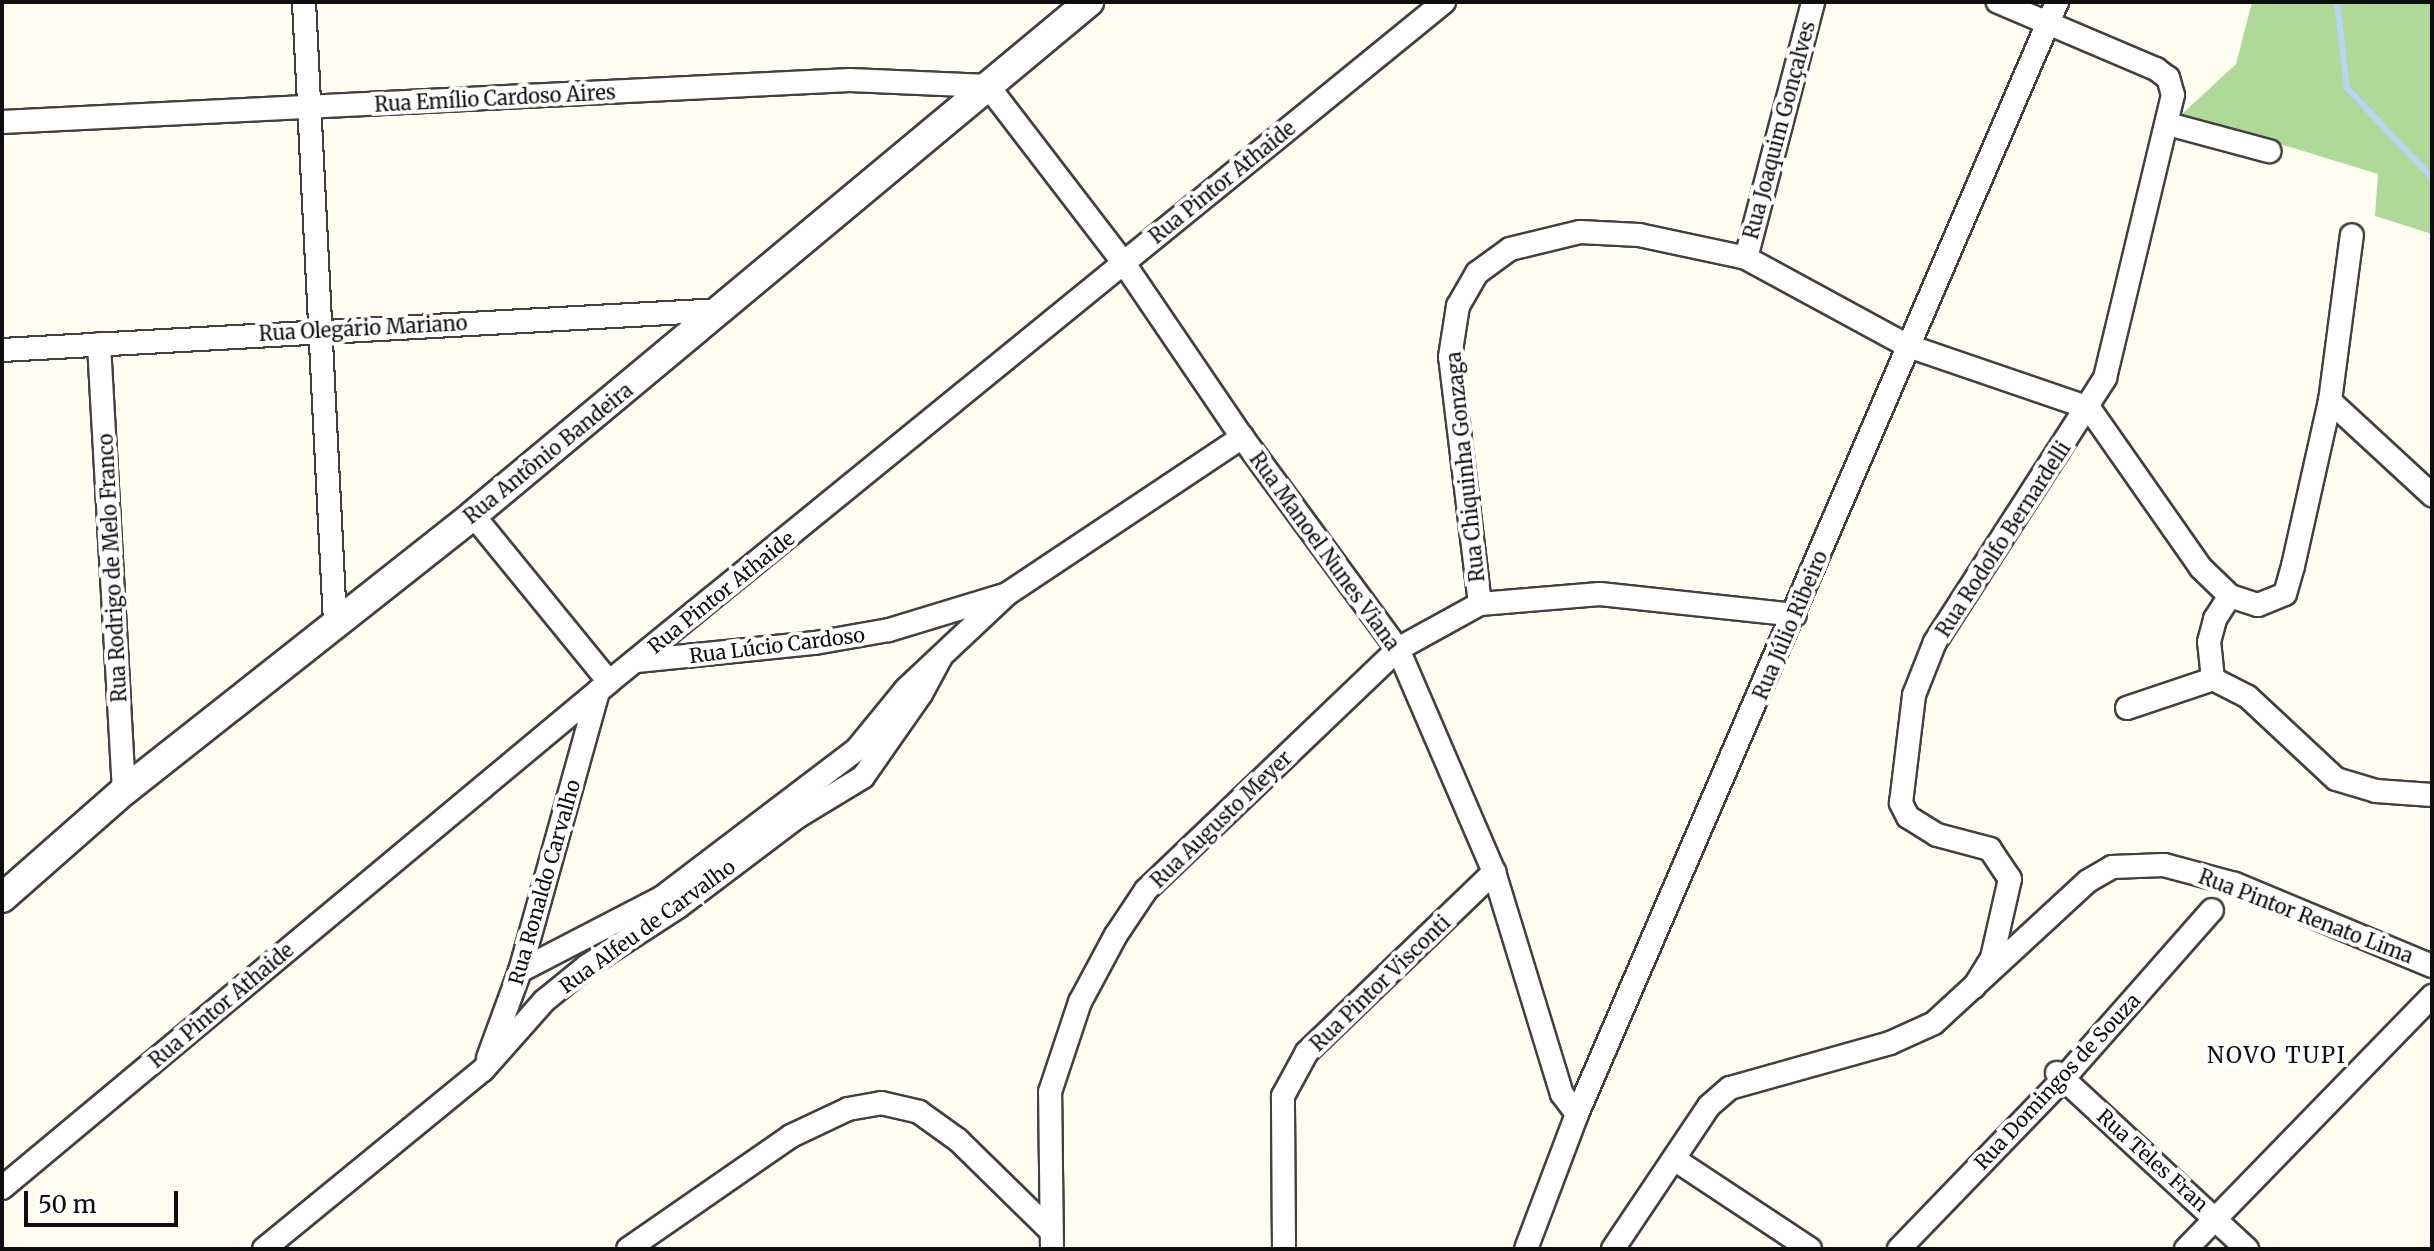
<!DOCTYPE html>
<html>
<head>
<meta charset="utf-8">
<style>
	body { margin:0 }
	#map { position:relative; width:2434px; height:1251px; overflow:hidden; background:#fffdf0; font-family:Merriweather,serif }
	div>[style] { position:absolute }
	.forest>* { inset:0; background:#afd999 }
	.stream>* { height:6px; margin:-3px; padding:0 3px; transform-origin:3px; border-radius:3px; background:#b5d6f5 }
	.roads { filter:drop-shadow(2px 0 #414141) drop-shadow(-2px 0 #414141) drop-shadow(0 2px #414141) drop-shadow(0 -2px #414141) }
	.minor>* { height:22px; margin:-11px; padding:0 11px; transform-origin:11px; border-radius:11px; background:#fff }
	.tertiary>* { height:28px; margin:-14px; padding:0 14px; transform-origin:14px; border-radius:14px; background:#fff }
	span { translate:-50% -50%; white-space:nowrap; text-align:center; line-height:1.15; -webkit-text-stroke:8px #fff; paint-order:stroke }
	.street-label { font-size:20px; color:#0e0e0e }
	.neighbourhood-label { font-size:22px; color:#0e0e0e; letter-spacing:2px }
	.frame { position:absolute; inset:0; border:4px solid #0e0e0e; pointer-events:none }
	.scale { position:absolute; left:24px; top:1191px; width:154px; height:36px; box-sizing:border-box; border:4px solid #0e0e0e; border-top:0; padding-left:10px; font-size:24px; line-height:28px; white-space:nowrap; color:#0e0e0e; -webkit-text-stroke:6px #fff; paint-order:stroke }
</style>
</head>
<body>
<div id="map">
	<div class="forest">
		<div style="clip-path:polygon(2252px 2px,2432px 2px,2432px 234px,2375px 216px,2378px 174px,2182px 114px,2236px 64px)"></div>
	</div>
	<div class="stream">
		<div style="left:2337px;top:2px;width:87px;rotate:83.4deg"></div>
		<div style="left:2347px;top:88px;width:124px;rotate:46.6deg"></div>
	</div>
	<div class="roads">
		<div class="minor">
			<div style="left:304px;top:2px;width:622px;rotate:87.14deg"></div>
			<div style="left:2px;top:122px;width:849px;rotate:-2.84deg"></div>
			<div style="left:850px;top:80px;width:138px;rotate:2.5deg"></div>
			<div style="left:988px;top:86px;width:222px;rotate:52.5deg"></div>
			<div style="left:1123px;top:262px;width:212px;rotate:55.8deg"></div>
			<div style="left:1242px;top:437px;width:263px;rotate:53.7deg"></div>
			<div style="left:1398px;top:649px;width:243px;rotate:66.7deg"></div>
			<div style="left:1494px;top:872px;width:232px;rotate:73deg"></div>
			<div style="left:1562px;top:1094px;width:25px;rotate:53deg"></div>
			<div style="left:2168px;top:124px;width:105px;rotate:15deg"></div>
			<div style="left:1746px;top:258px;width:265px;rotate:-75.3deg"></div>
			<div style="left:99px;top:344px;width:448px;rotate:86.8deg"></div>
			<div style="left:2px;top:350px;width:722px;rotate:-3.18deg"></div>
			<div style="left:2330px;top:401px;width:139px;rotate:42.7deg"></div>
			<div style="left:473px;top:515px;width:215px;rotate:50.8deg"></div>
			<div style="left:1480px;top:604px;width:249px;rotate:-96.9deg"></div>
			<div style="left:1450px;top:357px;width:52px;rotate:-81.1deg"></div>
			<div style="left:1458px;top:306px;width:38px;rotate:-60deg"></div>
			<div style="left:1477px;top:273px;width:41px;rotate:-36deg"></div>
			<div style="left:1510px;top:249px;width:72px;rotate:-13.7deg"></div>
			<div style="left:1580px;top:232px;width:59px;rotate:2.9deg"></div>
			<div style="left:1639px;top:235px;width:109px;rotate:12.1deg"></div>
			<div style="left:1746px;top:258px;width:184px;rotate:28.5deg"></div>
			<div style="left:1908px;top:346px;width:191px;rotate:18.9deg"></div>
			<div style="left:2089px;top:408px;width:195px;rotate:55deg"></div>
			<div style="left:2201px;top:568px;width:40px;rotate:44deg"></div>
			<div style="left:2230px;top:596px;width:29px;rotate:18deg"></div>
			<div style="left:2258px;top:605px;width:29px;rotate:-22deg"></div>
			<div style="left:2285px;top:594px;width:29px;rotate:-74deg"></div>
			<div style="left:2293px;top:566px;width:169px;rotate:-77.4deg"></div>
			<div style="left:2330px;top:401px;width:167px;rotate:-82.5deg"></div>
			<div style="left:637px;top:661px;width:179px;rotate:-5.8deg"></div>
			<div style="left:815px;top:643px;width:75px;rotate:-10deg"></div>
			<div style="left:889px;top:630px;width:117px;rotate:-16.9deg"></div>
			<div style="left:2213px;top:679px;width:37px;rotate:-96deg"></div>
			<div style="left:2209px;top:642px;width:24px;rotate:-75deg"></div>
			<div style="left:2215px;top:619px;width:27px;rotate:-57deg"></div>
			<div style="left:2127px;top:708px;width:91px;rotate:-18.6deg"></div>
			<div style="left:2213px;top:679px;width:39px;rotate:27deg"></div>
			<div style="left:2248px;top:697px;width:120px;rotate:43deg"></div>
			<div style="left:2336px;top:779px;width:42px;rotate:16.7deg"></div>
			<div style="left:2376px;top:791px;width:56px;rotate:4.1deg"></div>
			<div style="left:520px;top:971px;width:159px;rotate:-27.4deg"></div>
			<div style="left:661px;top:898px;width:246px;rotate:-37.2deg"></div>
			<div style="left:857px;top:749px;width:77px;rotate:-50.8deg"></div>
			<div style="left:906px;top:689px;width:139px;rotate:-43.2deg"></div>
			<div style="left:1007px;top:594px;width:283px;rotate:-33.7deg"></div>
			<div style="left:1974px;top:987px;width:34px;rotate:-58deg"></div>
			<div style="left:1992px;top:958px;width:81px;rotate:-77.2deg"></div>
			<div style="left:2010px;top:879px;width:36px;rotate:-124deg"></div>
			<div style="left:1990px;top:849px;width:55px;rotate:-165.2deg"></div>
			<div style="left:1937px;top:835px;width:34px;rotate:-148deg"></div>
			<div style="left:1908px;top:817px;width:16px;rotate:-117deg"></div>
			<div style="left:1901px;top:803px;width:109px;rotate:-83.1deg"></div>
			<div style="left:1914px;top:695px;width:57px;rotate:-68.4deg"></div>
			<div style="left:1935px;top:642px;width:314px;rotate:-57.2deg"></div>
			<div style="left:2105px;top:378px;width:291px;rotate:-76.5deg"></div>
			<div style="left:2173px;top:95px;width:18px;rotate:-106deg"></div>
			<div style="left:2168px;top:78px;width:15px;rotate:-143deg"></div>
			<div style="left:2156px;top:69px;width:172px;rotate:-157deg"></div>
			<div style="left:488px;top:1058px;width:93px;rotate:-69.8deg"></div>
			<div style="left:520px;top:971px;width:291px;rotate:-74.4deg"></div>
			<div style="left:2057px;top:1073px;width:259px;rotate:42.8deg"></div>
			<div style="left:1674px;top:1159px;width:163px;rotate:33.5deg"></div>
			<div style="left:2px;top:1188px;width:790px;rotate:-39.81deg"></div>
			<div style="left:609px;top:682px;width:1077px;rotate:-39.16deg"></div>
			<div style="left:264px;top:1249px;width:283px;rotate:-39.3deg"></div>
			<div style="left:483px;top:1070px;width:92px;rotate:-48.5deg"></div>
			<div style="left:544px;top:1001px;width:55px;rotate:-39.1deg"></div>
			<div style="left:587px;top:966px;width:108px;rotate:-33deg"></div>
			<div style="left:678px;top:907px;width:149px;rotate:-37.1deg"></div>
			<div style="left:797px;top:817px;width:77px;rotate:-31.2deg"></div>
			<div style="left:863px;top:777px;width:101px;rotate:-55.1deg"></div>
			<div style="left:921px;top:694px;width:42px;rotate:-61.6deg"></div>
			<div style="left:628px;top:1249px;width:198px;rotate:-34.7deg"></div>
			<div style="left:791px;top:1136px;width:63px;rotate:-25.3deg"></div>
			<div style="left:848px;top:1109px;width:34px;rotate:-10deg"></div>
			<div style="left:881px;top:1103px;width:39px;rotate:13deg"></div>
			<div style="left:919px;top:1112px;width:48px;rotate:35.7deg"></div>
			<div style="left:958px;top:1140px;width:127px;rotate:44.4deg"></div>
			<div style="left:1052px;top:1249px;width:157px;rotate:-90.7deg"></div>
			<div style="left:1050px;top:1092px;width:95px;rotate:-71.6deg"></div>
			<div style="left:1080px;top:1002px;width:76px;rotate:-61.8deg"></div>
			<div style="left:1116px;top:935px;width:54px;rotate:-56.3deg"></div>
			<div style="left:1146px;top:890px;width:349px;rotate:-43.7deg"></div>
			<div style="left:1398px;top:649px;width:94px;rotate:-28.8deg"></div>
			<div style="left:1480px;top:604px;width:120px;rotate:-4.8deg"></div>
			<div style="left:1600px;top:594px;width:196px;rotate:6.1deg"></div>
			<div style="left:1284px;top:1249px;width:153px;rotate:-90.4deg"></div>
			<div style="left:1283px;top:1096px;width:50px;rotate:-61.4deg"></div>
			<div style="left:1307px;top:1052px;width:260px;rotate:-43.9deg"></div>
			<div style="left:1526px;top:1249px;width:144px;rotate:-69.3deg"></div>
			<div style="left:1577px;top:1114px;width:1211px;rotate:-66.65deg"></div>
			<div style="left:1613px;top:1249px;width:172px;rotate:-56.1deg"></div>
			<div style="left:1709px;top:1106px;width:28px;rotate:-41deg"></div>
			<div style="left:1730px;top:1088px;width:166px;rotate:-15.7deg"></div>
			<div style="left:1890px;top:1043px;width:48px;rotate:-24.4deg"></div>
			<div style="left:1934px;top:1023px;width:209px;rotate:-42.7deg"></div>
			<div style="left:2088px;top:881px;width:28px;rotate:-30deg"></div>
			<div style="left:2112px;top:867px;width:52px;rotate:-2.2deg"></div>
			<div style="left:2164px;top:865px;width:73px;rotate:15deg"></div>
			<div style="left:2235px;top:884px;width:213px;rotate:22.6deg"></div>
			<div style="left:1899px;top:1249px;width:236px;rotate:-46deg"></div>
			<div style="left:2063px;top:1079px;width:225px;rotate:-48.6deg"></div>
			<div style="left:2186px;top:1249px;width:353px;rotate:-45.8deg"></div>
		</div>
		<div class="tertiary">
			<div style="left:2px;top:898px;width:162px;rotate:-41.3deg"></div>
			<div style="left:124px;top:791px;width:445px;rotate:-38.3deg"></div>
			<div style="left:473px;top:515px;width:802px;rotate:-39.79deg"></div>
		</div>
	</div>
	<div class="street-label">
		<span style="left:495px;top:98px;rotate:-3deg">Rua Emílio Cardoso Aires</span>
		<span style="left:1779px;top:130px;rotate:-75deg">Rua Joaquim Gonçalves</span>
		<span style="left:1222px;top:182px;rotate:-39deg">Rua Pintor Athaide</span>
		<span style="left:363px;top:328px;rotate:-3deg">Rua Olegário Mariano</span>
		<span style="left:548px;top:453px;rotate:-39deg">Rua Antônio Bandeira</span>
		<span style="left:1465px;top:467px;rotate:-96deg">Rua Chiquinha Gonzaga</span>
		<span style="left:2003px;top:539px;rotate:-57deg">Rua Rodolfo Bernardelli</span>
		<span style="left:1325px;top:551px;rotate:54deg">Rua Manoel Nunes Viana</span>
		<span style="left:112px;top:568px;rotate:-93deg">Rua Rodrigo de Melo Franco</span>
		<span style="left:721px;top:592px;rotate:-39deg">Rua Pintor Athaide</span>
		<span style="left:1790px;top:625px;rotate:-67deg">Rua Júlio Ribeiro</span>
		<span style="left:777px;top:645px;rotate:-7deg">Rua Lúcio Cardoso</span>
		<span style="left:1221px;top:819px;rotate:-44deg">Rua Augusto Meyer</span>
		<span style="left:544px;top:882px;rotate:-74deg">Rua Ronaldo Carvalho</span>
		<span style="left:2306px;top:916px;rotate:21deg">Rua Pintor Renato Lima</span>
		<span style="left:647px;top:926px;rotate:-36deg">Rua Alfeu de Carvalho</span>
		<span style="left:1380px;top:983px;rotate:-44deg">Rua Pintor Visconti</span>
		<span style="left:221px;top:1005px;rotate:-40deg">Rua Pintor Athaide</span>
		<span style="left:2057px;top:1081px;rotate:-47deg">Rua Domingos de Souza</span>
		<span style="left:2153px;top:1160px;rotate:42deg">Rua Teles Fran</span>
	</div>
	<div class="neighbourhood-label">
		<span style="left:2277px;top:1056px">NOVO TUPI</span>
	</div>
	<div class="frame"></div>
	<div class="scale">50 m</div>
</div>
</body>
</html>
